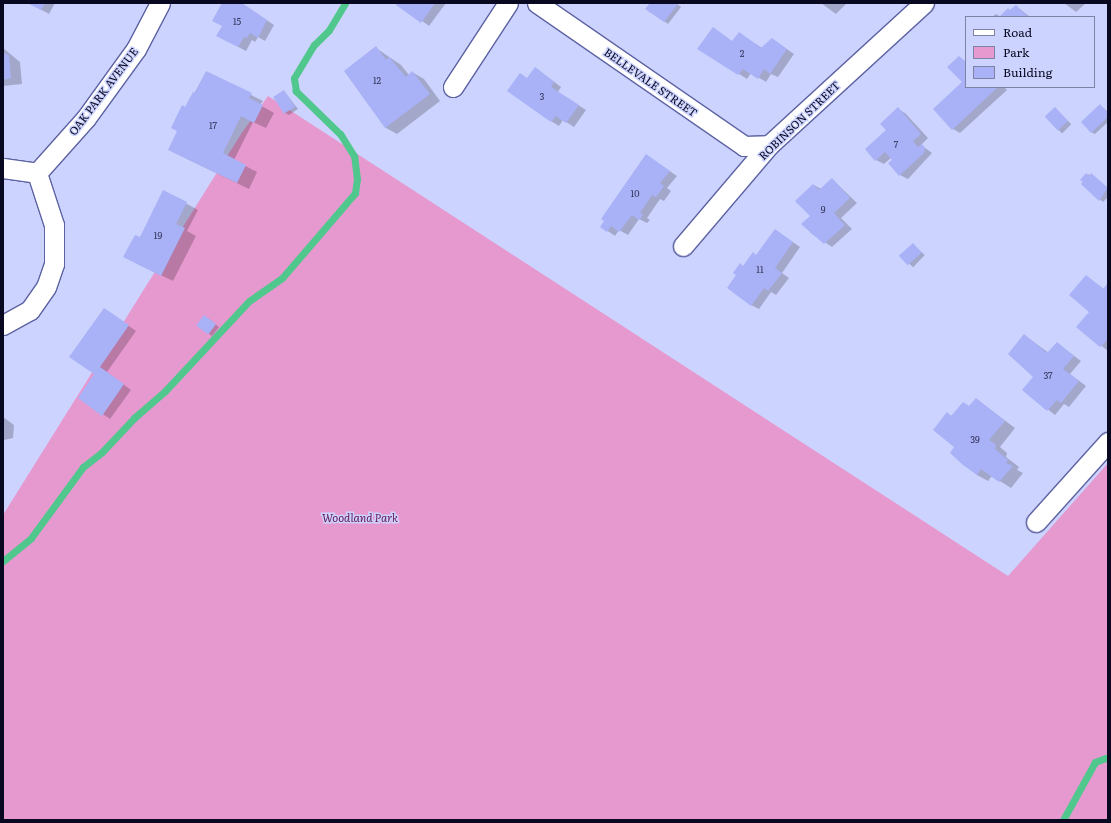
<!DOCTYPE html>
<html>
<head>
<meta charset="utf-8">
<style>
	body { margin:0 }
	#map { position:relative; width:1111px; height:823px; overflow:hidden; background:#ccd3fe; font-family:Literata,serif }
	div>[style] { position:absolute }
	.green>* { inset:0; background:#e699cf }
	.shadow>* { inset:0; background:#0003; transform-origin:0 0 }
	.stream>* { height:7px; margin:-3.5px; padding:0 3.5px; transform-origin:3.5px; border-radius:3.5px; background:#50c78c }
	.building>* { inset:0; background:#a9b1f7; transform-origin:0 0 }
	.roads { filter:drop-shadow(1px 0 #5d62a2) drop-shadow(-1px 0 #5d62a2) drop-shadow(0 1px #5d62a2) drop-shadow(0 -1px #5d62a2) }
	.minor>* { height:19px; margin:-9.5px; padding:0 9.5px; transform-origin:9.5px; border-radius:9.5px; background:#fff }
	span { translate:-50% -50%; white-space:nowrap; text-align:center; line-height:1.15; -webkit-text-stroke:3px #ccd3fe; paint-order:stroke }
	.number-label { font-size:9px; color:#303256 }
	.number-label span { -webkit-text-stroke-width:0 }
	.street-label { font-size:11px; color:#080820 }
	.park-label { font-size:11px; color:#651454; font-style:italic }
	.frame { position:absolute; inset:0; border:4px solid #080820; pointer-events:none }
	.legend { position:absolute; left:965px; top:16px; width:130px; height:72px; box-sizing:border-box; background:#ccd3fe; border:1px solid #7e82a5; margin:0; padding:5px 7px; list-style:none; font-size:12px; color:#080820 }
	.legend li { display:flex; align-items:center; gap:8px; height:20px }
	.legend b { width:20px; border:1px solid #7e82a5 }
</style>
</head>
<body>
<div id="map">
	<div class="green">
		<div style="clip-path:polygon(268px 96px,1008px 576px,1108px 463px,1108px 820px,3px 820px,3px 515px,241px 134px)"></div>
	</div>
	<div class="shadow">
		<div style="clip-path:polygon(29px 3px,55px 3px,49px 14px)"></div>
		<div style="clip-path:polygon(223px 3px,240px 3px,274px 25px,265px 41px,258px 37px,255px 42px,252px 40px,246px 51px,225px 40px)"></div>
		<div style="clip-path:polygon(398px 3px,446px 3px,429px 26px)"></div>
		<div style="clip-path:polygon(651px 3px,676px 3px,681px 7px,668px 24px,647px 9px)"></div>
		<div style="clip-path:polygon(821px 3px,847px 3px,836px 14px)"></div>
		<div style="clip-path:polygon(1064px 3px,1086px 3px,1076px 12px)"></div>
		<div style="clip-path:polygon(1016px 6px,1030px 17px,992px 17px,996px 14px,1001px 17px)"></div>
		<div style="clip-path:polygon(713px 28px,733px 42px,739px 33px,762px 48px,772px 39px,794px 54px,778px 77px,771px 74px,766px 82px,751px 73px,747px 79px,699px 48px)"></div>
		<div style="clip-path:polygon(3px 48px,20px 62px,22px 84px,3px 86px)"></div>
		<div style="clip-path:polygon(376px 48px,401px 65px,409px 75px,412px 72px,424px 79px,440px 101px,397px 134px,386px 128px,346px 71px)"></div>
		<div style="clip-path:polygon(959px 57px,966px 62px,966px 87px,1004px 87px,1007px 90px,960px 133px,953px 129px,963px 83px)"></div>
		<div style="clip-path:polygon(536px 68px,561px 87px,558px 92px,586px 110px,574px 127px,563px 120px,559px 126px,551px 121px,528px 79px)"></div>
		<div style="clip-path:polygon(206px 72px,263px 101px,260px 105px,274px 113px,266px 128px,253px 122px,234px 160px,257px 172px,249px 189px,181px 156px,178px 131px,186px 108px)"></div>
		<div style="clip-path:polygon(284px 91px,298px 109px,289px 115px,285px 113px)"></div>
		<div style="clip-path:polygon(1101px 106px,1108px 112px,1108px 122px,1095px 134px,1091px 132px)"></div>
		<div style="left:1055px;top:108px;width:23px;height:13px;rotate:45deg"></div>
		<div style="clip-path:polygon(898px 109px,905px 113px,928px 138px,921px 145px,932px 153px,908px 179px,900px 175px,892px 157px,884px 164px,876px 160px)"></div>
		<div style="clip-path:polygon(646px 155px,677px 176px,667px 188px,671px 191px,664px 201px,660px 199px,647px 218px,650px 220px,647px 223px,639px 219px,628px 235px,619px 230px,615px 236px,602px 227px,606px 221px,603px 219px)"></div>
		<div style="clip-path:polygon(1086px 174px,1094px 176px,1108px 188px,1108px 197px,1103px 202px,1082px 184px)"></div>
		<div style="clip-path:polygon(832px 179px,857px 203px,841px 218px,852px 229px,832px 247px,811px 233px,803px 224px,812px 216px,814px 185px,821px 189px)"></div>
		<div style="clip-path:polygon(164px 191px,198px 210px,187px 231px,196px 236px,173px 281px,136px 263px,140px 238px)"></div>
		<div style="clip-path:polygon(775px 230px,800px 247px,782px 273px,789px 278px,776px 295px,771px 292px,759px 309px,751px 305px,744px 267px,756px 256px)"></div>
		<div style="left:913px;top:244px;width:16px;height:17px;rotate:43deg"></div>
		<div style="clip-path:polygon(1086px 276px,1104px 289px,1108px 284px,1108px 351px,1078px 327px,1091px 312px)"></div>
		<div style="clip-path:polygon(105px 309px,136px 331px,107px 372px,131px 390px,110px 419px,79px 398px,96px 374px)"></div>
		<div style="clip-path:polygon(208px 318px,219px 327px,212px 336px,209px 334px)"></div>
		<div style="clip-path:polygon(1024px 335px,1049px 353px,1057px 343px,1081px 361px,1070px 374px,1086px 386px,1069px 407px,1064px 404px,1055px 415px,1023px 390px,1034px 377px)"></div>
		<div style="clip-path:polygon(976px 399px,1015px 428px,1000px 447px,1007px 453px,1006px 457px,1019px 467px,1017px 470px,1023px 473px,1011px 488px,992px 476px,988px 481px,977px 475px,952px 453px,955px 447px,947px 414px,952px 416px,970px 407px)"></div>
		<div style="clip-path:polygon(3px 417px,14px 425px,13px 438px,4px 440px,3px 444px)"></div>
	</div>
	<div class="stream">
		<div style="left:3px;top:561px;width:36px;rotate:-39deg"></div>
		<div style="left:31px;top:538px;width:88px;rotate:-53.8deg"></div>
		<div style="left:83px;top:467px;width:24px;rotate:-38deg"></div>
		<div style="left:102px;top:452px;width:47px;rotate:-46.7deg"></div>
		<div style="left:134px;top:418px;width:41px;rotate:-41.1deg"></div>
		<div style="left:165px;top:391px;width:123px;rotate:-47deg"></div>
		<div style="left:249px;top:301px;width:40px;rotate:-34.9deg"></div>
		<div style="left:282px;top:278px;width:112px;rotate:-49.3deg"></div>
		<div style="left:355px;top:193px;width:14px;rotate:-82deg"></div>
		<div style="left:357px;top:179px;width:23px;rotate:-97deg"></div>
		<div style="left:354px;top:156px;width:26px;rotate:-122deg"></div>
		<div style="left:340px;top:134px;width:62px;rotate:-135.7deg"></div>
		<div style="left:296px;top:91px;width:13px;rotate:-99deg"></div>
		<div style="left:294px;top:78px;width:39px;rotate:-59deg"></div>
		<div style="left:314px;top:45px;width:21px;rotate:-45deg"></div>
		<div style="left:329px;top:30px;width:31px;rotate:-59deg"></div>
		<div style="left:1063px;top:820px;width:66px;rotate:-61.1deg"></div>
		<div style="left:1095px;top:762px;width:14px;rotate:-21deg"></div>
	</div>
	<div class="building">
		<div style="clip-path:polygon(27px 3px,45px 3px,41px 10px)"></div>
		<div style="clip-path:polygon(222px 3px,242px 3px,267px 20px,258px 38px,250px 33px,247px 38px,244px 37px,238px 47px,216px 36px,222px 26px,212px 21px)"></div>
		<div style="clip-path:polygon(397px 3px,435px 3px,421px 23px,396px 5px)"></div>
		<div style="clip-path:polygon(650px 3px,677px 3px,678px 4px,664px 22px,645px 9px)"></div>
		<div style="clip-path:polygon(1016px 5px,1028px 17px,999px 17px,1008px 8px,1010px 10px)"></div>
		<div style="clip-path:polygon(713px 27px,732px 41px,739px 32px,761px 48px,772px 38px,787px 49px,770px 74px,764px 69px,758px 79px,743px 69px,738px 75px,697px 49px)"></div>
		<div style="clip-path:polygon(376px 46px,386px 60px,389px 57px,406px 77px,412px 71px,430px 94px,385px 128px,344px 71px)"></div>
		<div style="clip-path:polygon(3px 53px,9px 55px,11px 78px,3px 80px)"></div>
		<div style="clip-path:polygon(959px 56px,966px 62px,966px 87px,998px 87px,952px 130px,933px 109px,962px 82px,947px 67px)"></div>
		<div style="clip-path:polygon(535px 67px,554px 82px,551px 87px,579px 105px,566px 123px,556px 116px,551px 122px,507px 91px,520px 73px,527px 78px)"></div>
		<div style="clip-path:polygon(206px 71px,252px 93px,249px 98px,263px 105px,254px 123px,241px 116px,223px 153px,246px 165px,237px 183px,168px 150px,177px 131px,171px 128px,182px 105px,185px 107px,193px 92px,195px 93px)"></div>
		<div style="left:284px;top:90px;width:20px;height:13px;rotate:57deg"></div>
		<div style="clip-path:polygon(1100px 104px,1108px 113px,1108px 117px,1091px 133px,1081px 122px)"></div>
		<div style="clip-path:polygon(898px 107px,921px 134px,913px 141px,918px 147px,922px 144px,925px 148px,924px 153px,899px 176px,888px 163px,892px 160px,885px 152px,875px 161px,865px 149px,886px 130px,880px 124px)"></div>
		<div style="left:1055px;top:107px;width:19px;height:14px;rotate:47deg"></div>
		<div style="clip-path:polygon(646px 154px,670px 171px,660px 183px,664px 186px,656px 197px,652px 195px,640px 213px,643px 215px,639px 220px,632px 215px,619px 232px,611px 226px,607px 232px,600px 227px,604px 221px,601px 219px)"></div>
		<div style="clip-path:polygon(1086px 173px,1089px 176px,1091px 173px,1108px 188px,1099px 201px,1081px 184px,1083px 182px,1080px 180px)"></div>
		<div style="clip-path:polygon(832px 178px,850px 198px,834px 213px,845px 225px,824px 244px,801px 224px,810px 216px,795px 201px,813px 184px,819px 190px)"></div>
		<div style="clip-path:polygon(163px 190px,187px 202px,176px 224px,185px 228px,161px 276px,123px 257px,135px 235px,140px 237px)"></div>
		<div style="clip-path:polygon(775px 229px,793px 242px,775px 268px,782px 273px,768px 291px,764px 288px,751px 306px,727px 288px,736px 275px,733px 273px,740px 263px,743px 266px,753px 252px,756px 255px)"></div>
		<div style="left:913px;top:243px;width:13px;height:19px;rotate:48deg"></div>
		<div style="clip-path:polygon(1086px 275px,1103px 289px,1108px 283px,1108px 339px,1100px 347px,1076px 327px,1089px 312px,1069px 295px)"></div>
		<div style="clip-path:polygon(104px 308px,129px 325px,100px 367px,124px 384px,102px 416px,78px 398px,94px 374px,69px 357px)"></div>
		<div style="left:204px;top:315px;width:15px;height:13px;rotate:37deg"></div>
		<div style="clip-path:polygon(1024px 334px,1047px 353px,1057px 342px,1074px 356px,1063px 369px,1079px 381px,1061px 403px,1057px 400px,1047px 411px,1022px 390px,1033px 377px,1008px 354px)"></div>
		<div style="clip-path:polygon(976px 398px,1005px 421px,989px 440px,996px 445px,995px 449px,1008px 460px,1006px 463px,1013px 466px,999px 482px,981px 469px,977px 475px,963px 465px,950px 453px,954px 447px,933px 430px,947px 412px,951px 416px,963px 402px,969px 406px)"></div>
	</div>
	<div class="roads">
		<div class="minor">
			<div style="left:537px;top:3px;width:252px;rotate:34.6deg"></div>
			<div style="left:744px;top:146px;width:25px;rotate:-2deg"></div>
			<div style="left:453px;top:87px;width:100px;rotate:-56.8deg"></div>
			<div style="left:3px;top:168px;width:34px;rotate:8deg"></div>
			<div style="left:37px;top:173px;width:55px;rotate:71.9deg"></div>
			<div style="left:54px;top:225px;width:39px;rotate:90deg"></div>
			<div style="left:54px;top:264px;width:24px;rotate:109deg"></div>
			<div style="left:46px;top:287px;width:28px;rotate:125deg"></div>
			<div style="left:30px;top:310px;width:31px;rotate:151deg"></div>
			<div style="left:37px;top:173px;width:74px;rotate:-48.3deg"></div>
			<div style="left:86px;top:118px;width:85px;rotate:-54.1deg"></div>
			<div style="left:136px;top:49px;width:52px;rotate:-62.4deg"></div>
			<div style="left:683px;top:246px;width:133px;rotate:-49.6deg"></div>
			<div style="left:769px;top:145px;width:210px;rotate:-42.5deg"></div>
			<div style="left:1036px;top:522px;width:108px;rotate:-48deg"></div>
		</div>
	</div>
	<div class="number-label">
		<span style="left:237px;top:21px">15</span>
		<span style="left:742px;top:53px">2</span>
		<span style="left:377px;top:80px">12</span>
		<span style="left:542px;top:96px">3</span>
		<span style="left:213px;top:125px">17</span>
		<span style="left:896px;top:144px">7</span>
		<span style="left:635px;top:193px">10</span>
		<span style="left:823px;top:209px">9</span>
		<span style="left:158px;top:235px">19</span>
		<span style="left:760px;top:269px">11</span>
		<span style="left:1048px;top:375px">37</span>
		<span style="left:975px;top:439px">39</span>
	</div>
	<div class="street-label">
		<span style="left:651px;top:82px;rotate:35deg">BELLEVALE STREET</span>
		<span style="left:103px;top:91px;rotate:-53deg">OAK PARK AVENUE</span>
		<span style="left:799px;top:120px;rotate:-44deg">ROBINSON STREET</span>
	</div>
	<div class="park-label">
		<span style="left:360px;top:517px">Woodland Park</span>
	</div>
	<div class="frame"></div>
	<ul class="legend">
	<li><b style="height:5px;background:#fff"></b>Road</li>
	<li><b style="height:11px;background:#e699cf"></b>Park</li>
	<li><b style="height:11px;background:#a9b1f7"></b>Building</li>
	</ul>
</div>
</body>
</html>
